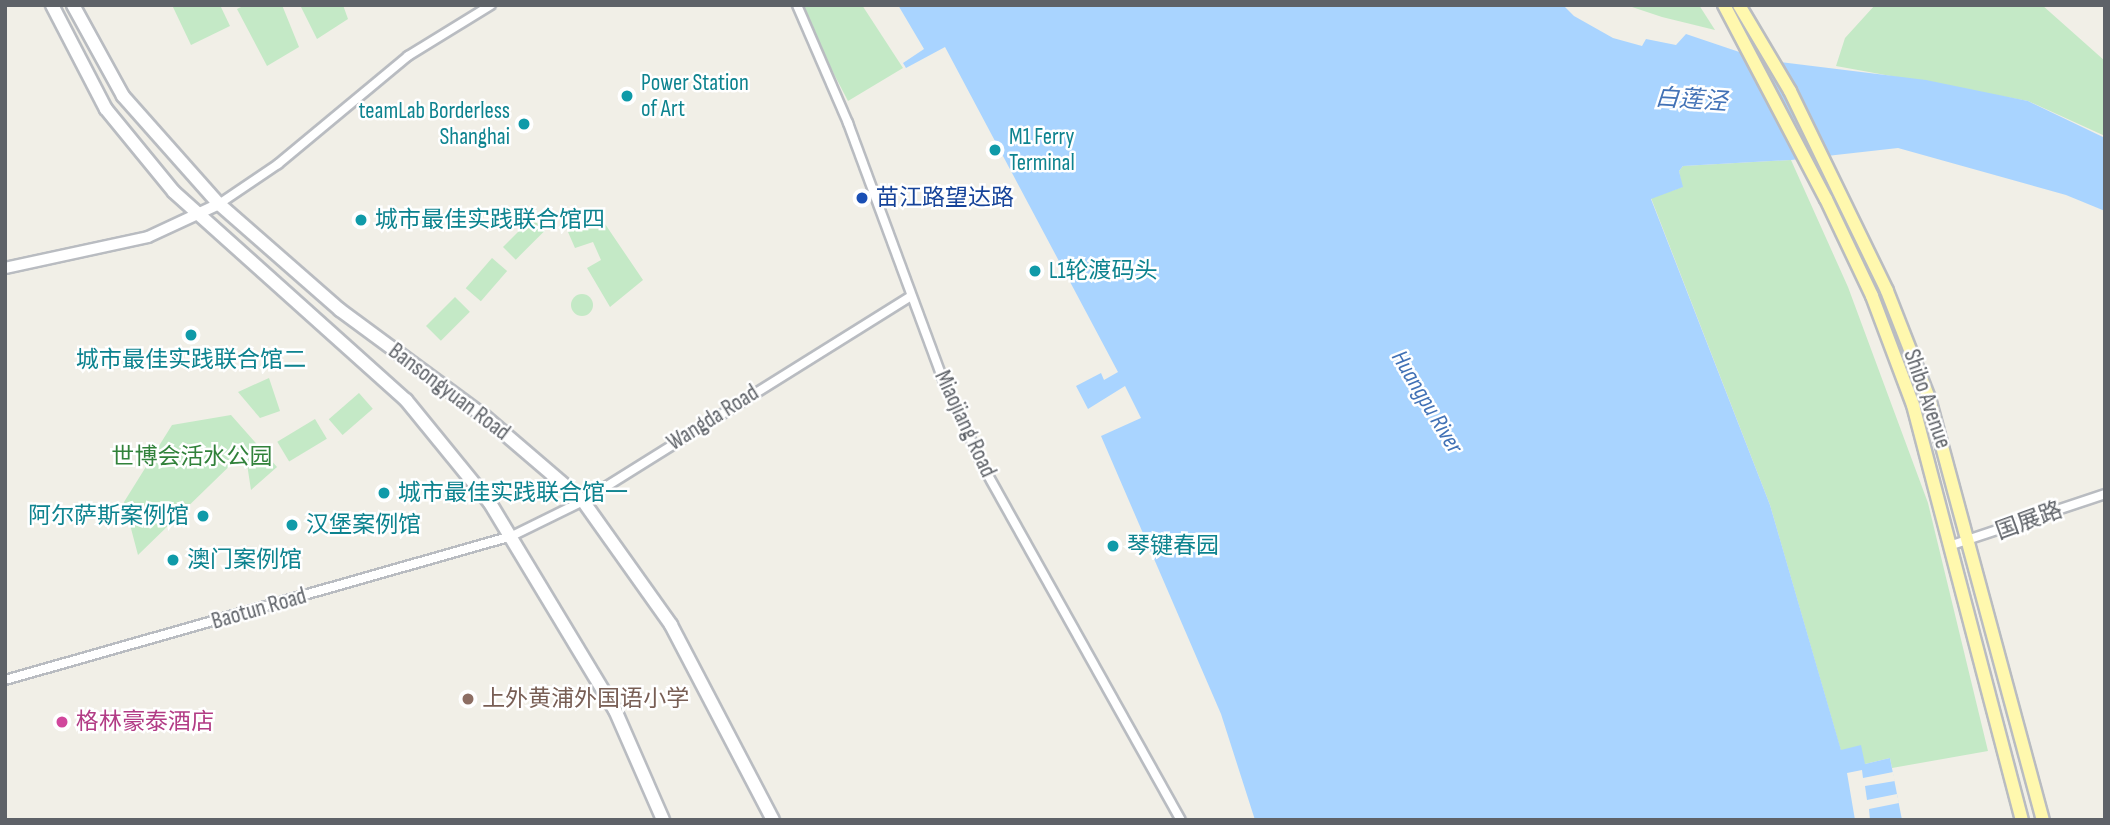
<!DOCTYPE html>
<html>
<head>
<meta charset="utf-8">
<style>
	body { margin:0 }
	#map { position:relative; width:2110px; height:825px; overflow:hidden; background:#f1efe7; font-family:"Sofia Sans Condensed","Noto Sans SC",sans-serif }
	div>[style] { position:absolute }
	.green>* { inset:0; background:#c4e9c6; transform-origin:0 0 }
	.round { border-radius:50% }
	.water>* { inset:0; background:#a9d4ff }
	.pier>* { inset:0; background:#f1efe7 }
	.roads { filter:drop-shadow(2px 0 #b9bcc1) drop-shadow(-2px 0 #b9bcc1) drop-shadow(0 2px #b9bcc1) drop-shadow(0 -2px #b9bcc1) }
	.minor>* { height:8px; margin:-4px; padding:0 4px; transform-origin:4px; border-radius:4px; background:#fff }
	.tertiary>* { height:10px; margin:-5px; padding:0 5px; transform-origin:5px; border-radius:5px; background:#fff }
	.secondary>* { height:12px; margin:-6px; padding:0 6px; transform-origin:6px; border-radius:6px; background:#fff }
	.primary>* { height:12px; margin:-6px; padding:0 6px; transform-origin:6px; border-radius:6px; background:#fff8ae }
	.dots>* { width:19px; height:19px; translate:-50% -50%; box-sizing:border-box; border:4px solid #fff; border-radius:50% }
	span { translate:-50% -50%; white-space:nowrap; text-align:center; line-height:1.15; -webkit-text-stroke:5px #fff; paint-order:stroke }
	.culture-label { font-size:23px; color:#0d838f }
	.left { translate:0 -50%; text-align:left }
	.right { translate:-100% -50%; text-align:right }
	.transit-label { font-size:23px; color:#164399 }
	.street-label { font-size:23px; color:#5e6268 }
	.park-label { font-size:23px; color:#32823b }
	.education-label { font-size:23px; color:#785e54 }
	.hotel-label { font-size:23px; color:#b23c85 }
	.water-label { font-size:24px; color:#4272b6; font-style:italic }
	.frame { position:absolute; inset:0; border:7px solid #5e6268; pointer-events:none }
</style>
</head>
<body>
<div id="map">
	<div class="green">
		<div style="clip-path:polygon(172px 5px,220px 5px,230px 26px,191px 45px)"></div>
		<div style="clip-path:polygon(245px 5px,282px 5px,299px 47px,267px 66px,237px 9px)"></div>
		<div style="clip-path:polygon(300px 5px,343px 5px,348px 19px,317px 39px)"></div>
		<div style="clip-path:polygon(798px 5px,862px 5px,903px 68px,848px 101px)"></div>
		<div style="clip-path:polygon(1626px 5px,1699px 5px,1715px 30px,1662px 17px)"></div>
		<div style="clip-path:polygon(1875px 5px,2042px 5px,2105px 61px,2105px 136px,2028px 101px,1836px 66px,1845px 38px)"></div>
		<div style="clip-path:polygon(1791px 160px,1848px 287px,1928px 503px,1988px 751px,1892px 768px,1890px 758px,1865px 764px,1841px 751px,1770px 505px,1651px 198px,1682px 187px,1679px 171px,1683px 166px)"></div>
		<div style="left:532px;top:218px;width:18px;height:41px;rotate:45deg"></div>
		<div style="clip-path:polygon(603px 221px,643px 280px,610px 307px,587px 268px,601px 260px,593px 242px,575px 248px,568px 232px)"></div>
		<div style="left:492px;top:258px;width:20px;height:40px;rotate:41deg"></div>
		<div class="round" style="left:571px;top:294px;width:22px;height:22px"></div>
		<div style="left:455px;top:297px;width:21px;height:41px;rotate:45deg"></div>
		<div style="clip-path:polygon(269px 378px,280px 411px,260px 418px,238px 392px)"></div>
		<div style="left:359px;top:393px;width:21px;height:40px;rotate:49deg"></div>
		<div style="clip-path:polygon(231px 415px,277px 467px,251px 490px,245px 451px,138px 555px,124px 502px,172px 425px)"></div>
		<div style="left:315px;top:419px;width:23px;height:44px;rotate:59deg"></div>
	</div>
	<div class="water">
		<div style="clip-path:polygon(898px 5px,1563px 5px,1574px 16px,1613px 38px,1642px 46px,1646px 39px,1676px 45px,1686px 34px,1763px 60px,1926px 80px,2028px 101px,2105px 138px,2105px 211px,2066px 195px,1898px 148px,1791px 160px,1683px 166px,1679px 171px,1683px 187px,1651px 199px,1770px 505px,1841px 750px,1861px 745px,1865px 764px,1890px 758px,1902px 820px,1255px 820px,1221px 714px,1101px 436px,1141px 418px,1125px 386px,1088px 409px,1076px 386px,1101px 373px,1104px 380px,1118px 372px,945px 47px,906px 68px,903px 63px,924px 49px)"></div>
	</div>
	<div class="pier">
		<div style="clip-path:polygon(1862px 770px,1863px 778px,1893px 772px,1895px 781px,1865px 786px,1867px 800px,1897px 794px,1899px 803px,1869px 809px,1870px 820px,1855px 820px,1847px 773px)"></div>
	</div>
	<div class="roads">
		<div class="minor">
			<div style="left:797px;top:5px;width:129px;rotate:66.6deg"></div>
			<div style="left:848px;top:123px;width:276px;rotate:69.7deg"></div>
			<div style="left:944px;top:382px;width:95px;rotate:65.1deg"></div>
			<div style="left:984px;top:468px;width:403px;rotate:60.8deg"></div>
			<div style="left:219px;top:204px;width:71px;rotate:-34.1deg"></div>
			<div style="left:278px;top:164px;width:169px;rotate:-39.7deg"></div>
			<div style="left:408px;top:56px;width:97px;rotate:-31.6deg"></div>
			<div style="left:1952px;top:545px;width:161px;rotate:-18.4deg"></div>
			<div style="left:5px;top:680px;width:527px;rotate:-15.86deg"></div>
			<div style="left:512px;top:536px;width:79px;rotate:-26.2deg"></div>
			<div style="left:583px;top:501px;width:387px;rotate:-32deg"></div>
		</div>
		<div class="tertiary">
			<div style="left:5px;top:268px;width:146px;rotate:-12.2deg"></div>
			<div style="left:148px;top:237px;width:78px;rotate:-24.9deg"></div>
		</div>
		<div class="secondary">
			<div style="left:52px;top:5px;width:117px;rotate:62.6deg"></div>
			<div style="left:106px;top:109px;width:107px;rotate:50.7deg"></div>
			<div style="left:174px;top:192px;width:312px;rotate:41.9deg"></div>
			<div style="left:406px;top:400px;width:133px;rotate:50.8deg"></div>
			<div style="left:490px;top:503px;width:242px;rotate:58.9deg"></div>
			<div style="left:615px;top:710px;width:120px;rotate:66.4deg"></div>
			<div style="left:73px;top:5px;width:104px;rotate:61.2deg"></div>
			<div style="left:123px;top:96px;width:144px;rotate:48.4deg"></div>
			<div style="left:219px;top:204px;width:161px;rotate:41.2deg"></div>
			<div style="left:340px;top:310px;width:179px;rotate:36.4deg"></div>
			<div style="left:484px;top:416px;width:130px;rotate:40.6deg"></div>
			<div style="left:583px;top:501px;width:152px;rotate:54.6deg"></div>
			<div style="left:671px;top:625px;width:220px;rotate:62.4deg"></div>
		</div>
		<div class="primary">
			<div style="left:1724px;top:5px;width:219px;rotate:62.3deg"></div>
			<div style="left:1826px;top:199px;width:107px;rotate:64.6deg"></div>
			<div style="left:1872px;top:296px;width:116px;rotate:69.4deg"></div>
			<div style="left:1913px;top:405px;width:429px;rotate:75.3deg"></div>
			<div style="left:1739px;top:5px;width:100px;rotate:59.3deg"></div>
			<div style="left:1790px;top:91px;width:222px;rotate:64.1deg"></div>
			<div style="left:1887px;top:291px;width:115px;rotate:68.6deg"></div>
			<div style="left:1929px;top:398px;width:437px;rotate:74.9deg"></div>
		</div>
	</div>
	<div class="dots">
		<div style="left:627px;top:96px;background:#0f9aa8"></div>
		<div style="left:524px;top:124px;background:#0f9aa8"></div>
		<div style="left:995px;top:150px;background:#0f9aa8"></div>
		<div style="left:862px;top:198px;background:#1a4fb4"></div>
		<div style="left:361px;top:220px;background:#0f9aa8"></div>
		<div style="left:1035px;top:271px;background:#0f9aa8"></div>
		<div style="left:191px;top:335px;background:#0f9aa8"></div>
		<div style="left:384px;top:493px;background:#0f9aa8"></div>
		<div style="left:203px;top:516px;background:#0f9aa8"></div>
		<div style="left:292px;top:525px;background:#0f9aa8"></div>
		<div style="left:1113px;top:546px;background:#0f9aa8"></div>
		<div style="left:173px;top:560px;background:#0f9aa8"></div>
		<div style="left:468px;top:699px;background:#8d6e63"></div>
		<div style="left:62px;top:722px;background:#d1479c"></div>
	</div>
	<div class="culture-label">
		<span class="left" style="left:641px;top:96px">Power Station<br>of Art</span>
		<span class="right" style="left:510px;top:124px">teamLab Borderless<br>Shanghai</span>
		<span class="left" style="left:1009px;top:150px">M1 Ferry<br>Terminal</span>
		<span class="left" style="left:375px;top:220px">城市最佳实践联合馆四</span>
		<span class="left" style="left:1049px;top:271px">L1轮渡码头</span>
		<span style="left:191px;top:360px">城市最佳实践联合馆二</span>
		<span class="left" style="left:398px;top:493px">城市最佳实践联合馆一</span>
		<span class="right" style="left:189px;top:516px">阿尔萨斯案例馆</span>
		<span class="left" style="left:306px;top:525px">汉堡案例馆</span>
		<span class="left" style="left:1127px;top:546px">琴键春园</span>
		<span class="left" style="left:187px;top:560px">澳门案例馆</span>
	</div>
	<div class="transit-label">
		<span class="left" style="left:876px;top:198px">苗江路望达路</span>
	</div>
	<div class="street-label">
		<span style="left:449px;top:392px;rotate:37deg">Bansongyuan Road</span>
		<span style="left:1927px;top:399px;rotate:71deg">Shibo Avenue</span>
		<span style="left:713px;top:418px;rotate:-32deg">Wangda Road</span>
		<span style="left:965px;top:424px;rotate:65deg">Miaojiang Road</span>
		<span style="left:2029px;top:521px;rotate:-20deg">国展路</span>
		<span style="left:259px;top:609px;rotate:-16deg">Baotun Road</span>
	</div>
	<div class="park-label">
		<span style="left:192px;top:457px">世博会活水公园</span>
	</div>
	<div class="education-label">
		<span class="left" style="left:482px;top:699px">上外黄浦外国语小学</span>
	</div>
	<div class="hotel-label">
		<span class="left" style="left:76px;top:722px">格林豪泰酒店</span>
	</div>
	<div class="water-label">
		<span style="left:1691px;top:100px;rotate:4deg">白莲泾</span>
		<span style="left:1427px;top:402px;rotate:59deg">Huangpu River</span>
	</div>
	<div class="frame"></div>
</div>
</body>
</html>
